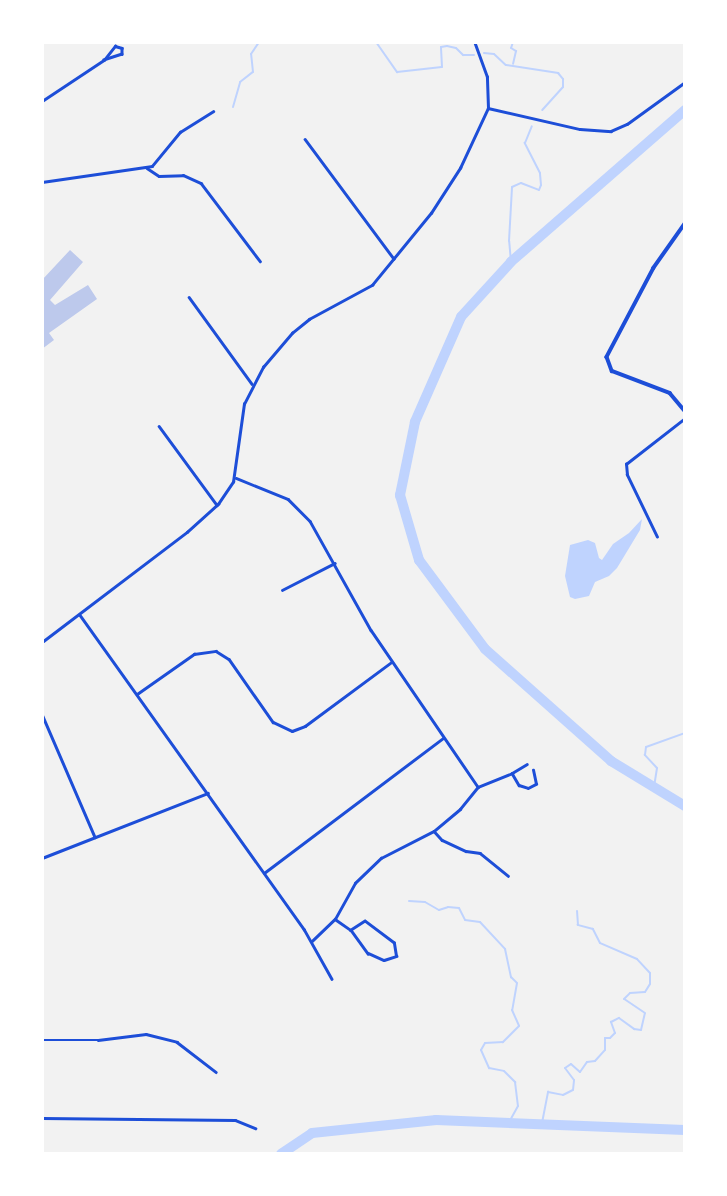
<!DOCTYPE html>
<html>
<head>
<meta charset="utf-8">
<style>
	body { margin:0 }
	#map { position:relative; width:727px; height:1196px; overflow:hidden; background:#f2f2f2; font-family:"Open Sans",sans-serif }
	div>[style] { position:absolute }
	.water>* { inset:0; background:#bfd3fe }
	.stream>* { height:2px; margin:-1px; padding:0 1px; transform-origin:1px; border-radius:1px; background:#bfd3fe }
	.river>* { height:10px; margin:-5px; padding:0 5px; transform-origin:5px; border-radius:5px; background:#bfd3fe }
	.building>* { inset:0; background:#bdc9ec }
	.minor>* { height:2.5px; margin:-1.25px; padding:0 1.25px; transform-origin:1.25px; border-radius:1.25px; background:#1d4ed8 }
	.tertiary>* { height:3.5px; margin:-1.75px; padding:0 1.75px; transform-origin:1.75px; border-radius:1.75px; background:#1d4ed8 }
	span { translate:-50% -50%; white-space:nowrap; text-align:center; line-height:1.15; -webkit-text-stroke:7px #fff; paint-order:stroke }
	.frame { position:absolute; inset:0; border:44px solid #fff; pointer-events:none }
</style>
</head>
<body>
<div id="map">
	<div class="water">
		<div style="clip-path:polygon(642px 519px,640px 530px,617px 568px,609px 576px,595px 582px,589px 596px,575px 599px,570px 597px,565px 576px,570px 545px,588px 540px,595px 543px,599px 558px,602px 560px,613px 544px,629px 533px)"></div>
	</div>
	<div class="stream">
		<div style="left:376px;top:42px;width:37px;rotate:55deg"></div>
		<div style="left:397px;top:72px;width:45px;rotate:-6.3deg"></div>
		<div style="left:442px;top:67px;width:20px;rotate:-93deg"></div>
		<div style="left:441px;top:47px;width:6px;rotate:-9deg"></div>
		<div style="left:447px;top:46px;width:9px;rotate:13deg"></div>
		<div style="left:456px;top:48px;width:10px;rotate:45deg"></div>
		<div style="left:463px;top:55px;width:11px"></div>
		<div style="left:513px;top:42px;width:6px;rotate:108deg"></div>
		<div style="left:511px;top:48px;width:6px;rotate:31deg"></div>
		<div style="left:516px;top:51px;width:13px;rotate:103deg"></div>
		<div style="left:484px;top:53px;width:10px;rotate:6deg"></div>
		<div style="left:494px;top:54px;width:16px;rotate:43deg"></div>
		<div style="left:506px;top:65px;width:53px;rotate:8.7deg"></div>
		<div style="left:558px;top:73px;width:8px;rotate:50deg"></div>
		<div style="left:563px;top:79px;width:8px;rotate:90deg"></div>
		<div style="left:563px;top:87px;width:31px;rotate:132deg"></div>
		<div style="left:233px;top:107px;width:26px;rotate:-74deg"></div>
		<div style="left:240px;top:82px;width:16px;rotate:-38deg"></div>
		<div style="left:253px;top:72px;width:18px;rotate:-96deg"></div>
		<div style="left:251px;top:54px;width:14px;rotate:-56deg"></div>
		<div style="left:511px;top:262px;width:21px;rotate:-95deg"></div>
		<div style="left:509px;top:241px;width:54px;rotate:-86.8deg"></div>
		<div style="left:512px;top:187px;width:10px;rotate:-24deg"></div>
		<div style="left:521px;top:183px;width:19px;rotate:21deg"></div>
		<div style="left:539px;top:190px;width:5px;rotate:-68deg"></div>
		<div style="left:541px;top:185px;width:12px;rotate:-95deg"></div>
		<div style="left:540px;top:173px;width:34px;rotate:-117deg"></div>
		<div style="left:525px;top:143px;width:18px;rotate:-68deg"></div>
		<div style="left:654px;top:787px;width:19px;rotate:-81deg"></div>
		<div style="left:657px;top:768px;width:18px;rotate:-133deg"></div>
		<div style="left:645px;top:755px;width:8px;rotate:-83deg"></div>
		<div style="left:646px;top:747px;width:41px;rotate:-19.7deg"></div>
		<div style="left:409px;top:901px;width:16px;rotate:4deg"></div>
		<div style="left:425px;top:902px;width:16px;rotate:30deg"></div>
		<div style="left:439px;top:910px;width:9px;rotate:-18deg"></div>
		<div style="left:448px;top:907px;width:11px;rotate:5deg"></div>
		<div style="left:459px;top:908px;width:13px;rotate:63deg"></div>
		<div style="left:465px;top:920px;width:15px;rotate:8deg"></div>
		<div style="left:480px;top:922px;width:37px;rotate:47deg"></div>
		<div style="left:505px;top:949px;width:29px;rotate:78deg"></div>
		<div style="left:511px;top:977px;width:8px;rotate:45deg"></div>
		<div style="left:517px;top:983px;width:27px;rotate:100deg"></div>
		<div style="left:512px;top:1010px;width:17px;rotate:66deg"></div>
		<div style="left:519px;top:1026px;width:23px;rotate:135deg"></div>
		<div style="left:503px;top:1042px;width:18px;rotate:177deg"></div>
		<div style="left:485px;top:1043px;width:8px;rotate:120deg"></div>
		<div style="left:481px;top:1050px;width:20px;rotate:66deg"></div>
		<div style="left:489px;top:1068px;width:15px;rotate:11deg"></div>
		<div style="left:504px;top:1071px;width:16px;rotate:45deg"></div>
		<div style="left:515px;top:1082px;width:24px;rotate:83deg"></div>
		<div style="left:518px;top:1106px;width:18px;rotate:119deg"></div>
		<div style="left:542px;top:1123px;width:32px;rotate:-79deg"></div>
		<div style="left:548px;top:1092px;width:15px;rotate:11deg"></div>
		<div style="left:563px;top:1095px;width:11px;rotate:-27deg"></div>
		<div style="left:573px;top:1090px;width:10px;rotate:-84deg"></div>
		<div style="left:574px;top:1080px;width:15px;rotate:-127deg"></div>
		<div style="left:565px;top:1068px;width:7px;rotate:-34deg"></div>
		<div style="left:571px;top:1064px;width:12px;rotate:42deg"></div>
		<div style="left:580px;top:1072px;width:12px;rotate:-55deg"></div>
		<div style="left:587px;top:1062px;width:8px;rotate:-7deg"></div>
		<div style="left:595px;top:1061px;width:15px;rotate:-48deg"></div>
		<div style="left:605px;top:1050px;width:12px;rotate:-90deg"></div>
		<div style="left:605px;top:1038px;width:5px"></div>
		<div style="left:610px;top:1038px;width:7px;rotate:-45deg"></div>
		<div style="left:615px;top:1033px;width:12px;rotate:-110deg"></div>
		<div style="left:611px;top:1022px;width:9px;rotate:-27deg"></div>
		<div style="left:619px;top:1018px;width:19px;rotate:36deg"></div>
		<div style="left:634px;top:1029px;width:7px;rotate:8deg"></div>
		<div style="left:641px;top:1030px;width:17px;rotate:-77deg"></div>
		<div style="left:645px;top:1013px;width:25px;rotate:-146deg"></div>
		<div style="left:624px;top:999px;width:8px;rotate:-45deg"></div>
		<div style="left:630px;top:993px;width:15px;rotate:-4deg"></div>
		<div style="left:645px;top:992px;width:9px;rotate:-58deg"></div>
		<div style="left:650px;top:984px;width:11px;rotate:-90deg"></div>
		<div style="left:650px;top:973px;width:19px;rotate:-133deg"></div>
		<div style="left:637px;top:959px;width:40px;rotate:-156.6deg"></div>
		<div style="left:600px;top:943px;width:16px;rotate:-117deg"></div>
		<div style="left:593px;top:929px;width:16px;rotate:-165deg"></div>
		<div style="left:578px;top:925px;width:14px;rotate:-94deg"></div>
	</div>
	<div class="river">
		<div style="left:685px;top:110px;width:231px;rotate:138.9deg"></div>
		<div style="left:511px;top:262px;width:74px;rotate:132.3deg"></div>
		<div style="left:461px;top:317px;width:115px;rotate:113.7deg"></div>
		<div style="left:415px;top:422px;width:75px;rotate:101.6deg"></div>
		<div style="left:400px;top:495px;width:68px;rotate:73.7deg"></div>
		<div style="left:419px;top:560px;width:111px;rotate:53.4deg"></div>
		<div style="left:485px;top:649px;width:169px;rotate:41.6deg"></div>
		<div style="left:611px;top:761px;width:87px;rotate:31.3deg"></div>
		<div style="left:281px;top:1154px;width:37px;rotate:-34deg"></div>
		<div style="left:312px;top:1133px;width:125px;rotate:-6deg"></div>
		<div style="left:436px;top:1120px;width:249px;rotate:2.3deg"></div>
	</div>
	<div class="building">
		<div style="clip-path:polygon(70px 250px,83px 262px,50px 300px,55px 305px,88px 285px,97px 299px,49px 333px,54px 340px,42px 349px,42px 280px)"></div>
	</div>
	<div class="minor">
		<div style="left:115px;top:46px;width:7px;rotate:16deg"></div>
		<div style="left:122px;top:48px;width:6px;rotate:90deg"></div>
		<div style="left:122px;top:54px;width:19px;rotate:162deg"></div>
		<div style="left:104px;top:60px;width:18px;rotate:-52deg"></div>
		<div style="left:42px;top:101px;width:74px;rotate:-33.5deg"></div>
		<div style="left:488px;top:108px;width:94px;rotate:12.9deg"></div>
		<div style="left:580px;top:129px;width:31px;rotate:4deg"></div>
		<div style="left:611px;top:131px;width:17px;rotate:-24deg"></div>
		<div style="left:627px;top:124px;width:72px;rotate:-35.9deg"></div>
		<div style="left:305px;top:139px;width:149px;rotate:53.4deg"></div>
		<div style="left:147px;top:168px;width:14px;rotate:34deg"></div>
		<div style="left:159px;top:176px;width:24px;rotate:-2deg"></div>
		<div style="left:183px;top:175px;width:20px;rotate:24deg"></div>
		<div style="left:201px;top:183px;width:98px;rotate:52.9deg"></div>
		<div style="left:42px;top:182px;width:111px;rotate:-8.3deg"></div>
		<div style="left:152px;top:166px;width:44px;rotate:-50.5deg"></div>
		<div style="left:180px;top:132px;width:39px;rotate:-32deg"></div>
		<div style="left:189px;top:297px;width:107px;rotate:54.1deg"></div>
		<div style="left:159px;top:426px;width:98px;rotate:53.7deg"></div>
		<div style="left:236px;top:478px;width:56px;rotate:22deg"></div>
		<div style="left:288px;top:499px;width:31px;rotate:45deg"></div>
		<div style="left:310px;top:521px;width:125px;rotate:60.8deg"></div>
		<div style="left:371px;top:630px;width:190px;rotate:55.7deg"></div>
		<div style="left:657px;top:537px;width:69px;rotate:-115.8deg"></div>
		<div style="left:627px;top:475px;width:11px;rotate:-95deg"></div>
		<div style="left:626px;top:464px;width:75px;rotate:-37.9deg"></div>
		<div style="left:282px;top:590px;width:59px;rotate:-27deg"></div>
		<div style="left:80px;top:615px;width:386px;rotate:54.5deg"></div>
		<div style="left:304px;top:929px;width:57px;rotate:60.8deg"></div>
		<div style="left:42px;top:642px;width:182px;rotate:-37.2deg"></div>
		<div style="left:187px;top:532px;width:42px;rotate:-42.1deg"></div>
		<div style="left:218px;top:504px;width:27px;rotate:-56deg"></div>
		<div style="left:233px;top:482px;width:79px;rotate:-82deg"></div>
		<div style="left:244px;top:404px;width:42px;rotate:-62.8deg"></div>
		<div style="left:263px;top:367px;width:45px;rotate:-49.5deg"></div>
		<div style="left:292px;top:333px;width:22px;rotate:-39deg"></div>
		<div style="left:309px;top:319px;width:72px;rotate:-28.4deg"></div>
		<div style="left:372px;top:285px;width:93px;rotate:-50.7deg"></div>
		<div style="left:431px;top:213px;width:54px;rotate:-57.2deg"></div>
		<div style="left:460px;top:168px;width:66px;rotate:-65deg"></div>
		<div style="left:488px;top:108px;width:31px;rotate:-92deg"></div>
		<div style="left:487px;top:77px;width:37px;rotate:-110deg"></div>
		<div style="left:137px;top:694px;width:70px;rotate:-35.1deg"></div>
		<div style="left:194px;top:654px;width:22px;rotate:-8deg"></div>
		<div style="left:216px;top:651px;width:15px;rotate:32deg"></div>
		<div style="left:229px;top:659px;width:77px;rotate:55.1deg"></div>
		<div style="left:273px;top:722px;width:21px;rotate:25deg"></div>
		<div style="left:292px;top:731px;width:14px;rotate:-21deg"></div>
		<div style="left:305px;top:726px;width:106px;rotate:-36.5deg"></div>
		<div style="left:42px;top:714px;width:134px;rotate:66.7deg"></div>
		<div style="left:512px;top:773px;width:14px;rotate:60deg"></div>
		<div style="left:519px;top:785px;width:9px;rotate:18deg"></div>
		<div style="left:528px;top:788px;width:9px;rotate:-27deg"></div>
		<div style="left:536px;top:784px;width:14px;rotate:-102deg"></div>
		<div style="left:434px;top:831px;width:12px;rotate:48deg"></div>
		<div style="left:442px;top:840px;width:26px;rotate:25deg"></div>
		<div style="left:466px;top:851px;width:14px;rotate:8deg"></div>
		<div style="left:480px;top:853px;width:36px;rotate:39deg"></div>
		<div style="left:42px;top:858px;width:178px;rotate:-21.4deg"></div>
		<div style="left:264px;top:873px;width:224px;rotate:-37deg"></div>
		<div style="left:335px;top:919px;width:19px;rotate:35deg"></div>
		<div style="left:351px;top:930px;width:29px;rotate:54deg"></div>
		<div style="left:368px;top:953px;width:17px;rotate:24deg"></div>
		<div style="left:384px;top:960px;width:13px;rotate:-18deg"></div>
		<div style="left:396px;top:956px;width:13px;rotate:-99deg"></div>
		<div style="left:394px;top:943px;width:36px;rotate:-143deg"></div>
		<div style="left:365px;top:921px;width:17px;rotate:147deg"></div>
		<div style="left:312px;top:941px;width:32px;rotate:-44deg"></div>
		<div style="left:335px;top:919px;width:41px;rotate:-60.9deg"></div>
		<div style="left:355px;top:883px;width:36px;rotate:-44deg"></div>
		<div style="left:381px;top:858px;width:59px;rotate:-27deg"></div>
		<div style="left:434px;top:831px;width:34px;rotate:-40deg"></div>
		<div style="left:460px;top:809px;width:28px;rotate:-51deg"></div>
		<div style="left:478px;top:787px;width:37px;rotate:-22deg"></div>
		<div style="left:512px;top:773px;width:17px;rotate:-31deg"></div>
		<div style="left:42px;top:1040px;width:56px"></div>
		<div style="left:98px;top:1040px;width:48px;rotate:-7.1deg"></div>
		<div style="left:146px;top:1034px;width:32px;rotate:14deg"></div>
		<div style="left:177px;top:1042px;width:49px;rotate:37.6deg"></div>
		<div style="left:42px;top:1118px;width:193px;rotate:0.6deg"></div>
		<div style="left:235px;top:1120px;width:22px;rotate:22deg"></div>
	</div>
	<div class="tertiary">
		<div style="left:685px;top:224px;width:54px;rotate:125.2deg"></div>
		<div style="left:654px;top:268px;width:101px;rotate:117.8deg"></div>
		<div style="left:607px;top:357px;width:15px;rotate:70deg"></div>
		<div style="left:612px;top:371px;width:62px;rotate:20.8deg"></div>
		<div style="left:670px;top:393px;width:23px;rotate:50deg"></div>
	</div>
	<div class="frame"></div>
</div>
</body>
</html>
